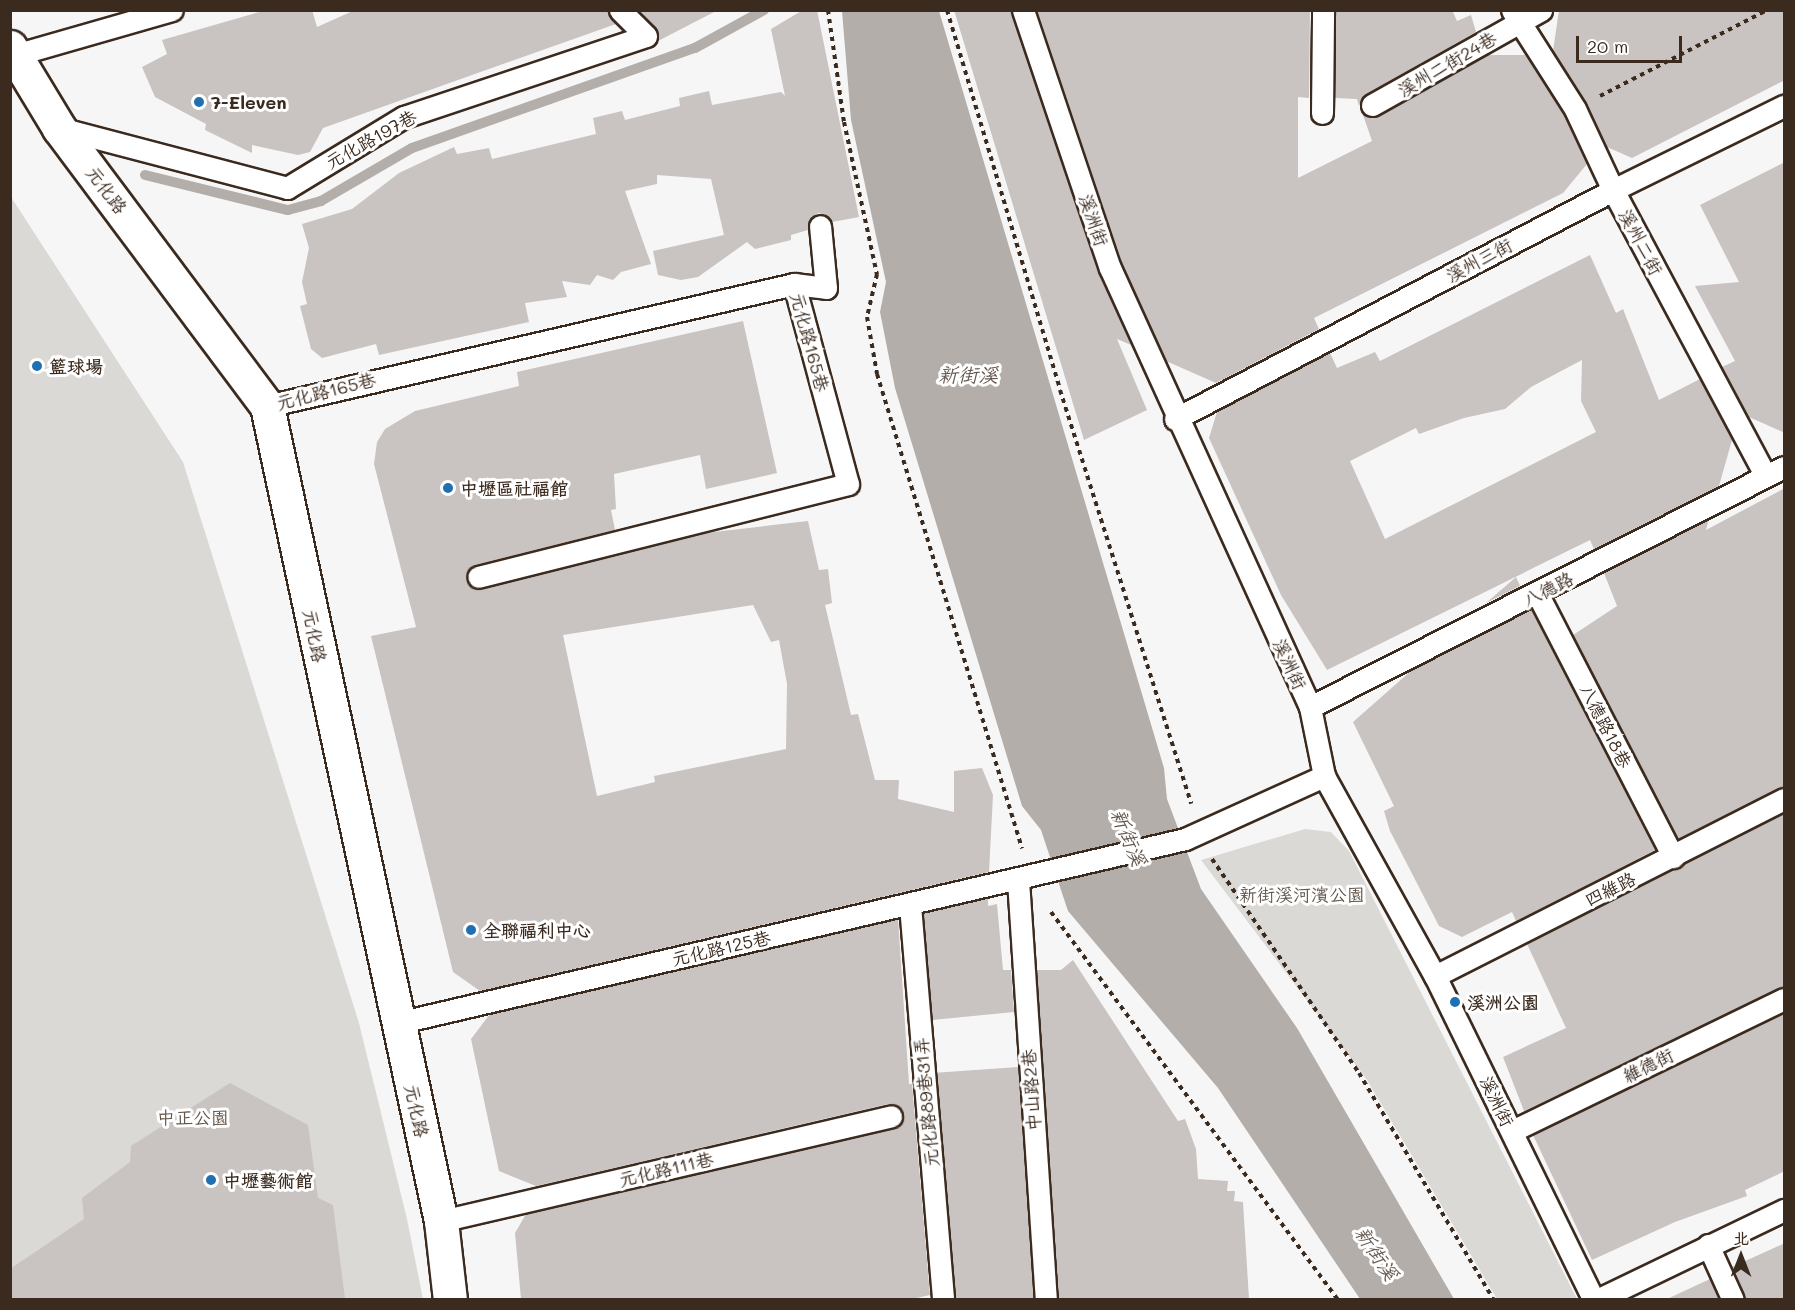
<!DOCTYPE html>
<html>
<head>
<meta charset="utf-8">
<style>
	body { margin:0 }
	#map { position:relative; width:1795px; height:1310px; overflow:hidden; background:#f7f6f6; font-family:Mali,"LXGW WenKai TC",sans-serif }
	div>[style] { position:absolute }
	.green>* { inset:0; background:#dbd9d6 }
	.water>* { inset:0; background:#b4aeaa }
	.stream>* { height:10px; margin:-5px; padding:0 5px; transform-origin:5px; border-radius:5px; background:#b4aeaa }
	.building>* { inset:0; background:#c9c3c1; transform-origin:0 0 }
	.path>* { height:4px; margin-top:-2px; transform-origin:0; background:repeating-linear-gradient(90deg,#3b2a1e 0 4.5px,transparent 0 9px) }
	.roads { filter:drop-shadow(2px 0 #3b2a1e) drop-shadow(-2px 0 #3b2a1e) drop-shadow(0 2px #3b2a1e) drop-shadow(0 -2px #3b2a1e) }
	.lane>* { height:21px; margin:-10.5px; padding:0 10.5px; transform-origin:10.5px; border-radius:10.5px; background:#fff }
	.street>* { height:33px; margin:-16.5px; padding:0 16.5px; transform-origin:16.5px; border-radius:16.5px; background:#fff }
	.dots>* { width:16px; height:16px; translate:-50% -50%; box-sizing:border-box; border:3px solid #fff; border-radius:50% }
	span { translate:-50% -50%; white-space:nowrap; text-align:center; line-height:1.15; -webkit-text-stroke:6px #fff; paint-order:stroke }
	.street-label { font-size:18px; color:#3b2a1e }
	.poi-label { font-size:18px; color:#3b2a1e; font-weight:700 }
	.left { translate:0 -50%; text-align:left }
	.park-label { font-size:18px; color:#63564c }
	.water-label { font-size:20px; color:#65584f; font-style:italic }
	.frame { position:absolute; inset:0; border:12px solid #3b2a1e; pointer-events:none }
	.north { position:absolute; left:1711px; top:1226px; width:60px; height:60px; -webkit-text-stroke:4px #fff; paint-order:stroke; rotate:0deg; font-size:16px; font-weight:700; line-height:24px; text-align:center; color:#3b2a1e }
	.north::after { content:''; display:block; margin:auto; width:21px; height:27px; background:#3b2a1e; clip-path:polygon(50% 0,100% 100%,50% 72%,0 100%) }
	.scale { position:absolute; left:1576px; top:36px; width:106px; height:27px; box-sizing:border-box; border:3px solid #3b2a1e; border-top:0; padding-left:8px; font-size:18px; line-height:21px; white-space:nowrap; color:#3b2a1e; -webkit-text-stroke:4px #fff; paint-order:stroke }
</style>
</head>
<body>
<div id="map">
	<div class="green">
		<div style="clip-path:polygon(11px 197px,183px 462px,359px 1023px,407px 1219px,423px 1299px,11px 1299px)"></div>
		<div style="clip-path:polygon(1305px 829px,1331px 832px,1349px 851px,1577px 1299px,1497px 1299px,1367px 1080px,1201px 860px)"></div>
	</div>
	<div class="water">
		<div style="clip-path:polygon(842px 11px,939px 11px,1164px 768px,1167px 799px,1201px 889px,1297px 1028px,1454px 1299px,1360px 1299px,1218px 1088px,1068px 911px,1041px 830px,1022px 806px,895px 388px,880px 312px,886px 282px,851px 120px)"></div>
	</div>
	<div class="stream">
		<div style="left:145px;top:175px;width:147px;rotate:13.8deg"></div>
		<div style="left:288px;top:210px;width:34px;rotate:-15deg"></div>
		<div style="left:321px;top:201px;width:105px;rotate:-30.2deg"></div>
		<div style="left:412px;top:148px;width:300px;rotate:-19.5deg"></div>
		<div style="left:695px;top:48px;width:79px;rotate:-28.8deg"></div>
	</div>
	<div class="building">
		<div style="clip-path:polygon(266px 10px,312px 10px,317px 27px,355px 10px,608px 10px,616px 24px,323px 128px,310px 152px,298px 155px,252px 145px,252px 153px,205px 130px,206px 124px,155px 97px,142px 67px,167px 54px,162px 40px)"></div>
		<div style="clip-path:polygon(639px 10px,718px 10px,658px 41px,655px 27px)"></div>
		<div style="clip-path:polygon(803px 10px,817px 10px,859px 217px,832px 222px,826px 215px,818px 213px,809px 220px,808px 230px,791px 235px,791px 240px,755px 249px,747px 242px,698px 277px,681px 280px,658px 275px,653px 251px,724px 235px,711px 179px,657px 175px,657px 184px,625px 191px,651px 264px,621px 272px,613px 280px,597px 275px,590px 285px,562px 281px,567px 297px,525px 303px,529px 322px,379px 355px,376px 344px,322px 358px,311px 349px,300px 306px,307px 304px,302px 282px,309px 248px,302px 224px,352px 209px,399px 173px,454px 147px,457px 154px,489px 148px,492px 159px,596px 134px,593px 118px,622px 111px,625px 120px,680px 106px,679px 98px,709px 91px,712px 105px,781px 92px,785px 96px,771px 29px)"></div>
		<div style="clip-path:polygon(954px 10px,1011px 10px,1098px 272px,1131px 345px,1117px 339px,1147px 410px,1084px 440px)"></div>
		<div style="clip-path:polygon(1037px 10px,1310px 10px,1309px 98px,1298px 97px,1298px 178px,1372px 141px,1362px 112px,1371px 118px,1378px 116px,1487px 55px,1525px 55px,1564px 115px,1587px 164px,1563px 193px,1314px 318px,1319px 329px,1216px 383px,1166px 361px,1122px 263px)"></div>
		<div style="clip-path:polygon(1336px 10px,1452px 10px,1457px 21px,1471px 15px,1476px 32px,1366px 94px,1359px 106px,1357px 99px,1335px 98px)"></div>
		<div style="clip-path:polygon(1559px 10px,1785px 10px,1785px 80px,1632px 158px,1607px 147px,1586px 102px,1553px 51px)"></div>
		<div style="clip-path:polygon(1785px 162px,1785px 433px,1749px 417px,1722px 367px,1735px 361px,1695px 286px,1739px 282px,1700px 205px)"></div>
		<div style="clip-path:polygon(evenodd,1590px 255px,1616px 313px,1623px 309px,1659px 400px,1700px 379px,1732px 440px,1719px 486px,1594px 549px,1590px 540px,1327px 670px,1281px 595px,1209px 438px,1217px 412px,1330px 353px,1337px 368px,1375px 352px,1380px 361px,1590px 255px,1582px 360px,1581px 401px,1596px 432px,1385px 539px,1350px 461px,1416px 428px,1419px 434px,1464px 418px,1505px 409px,1531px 387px,1582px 360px)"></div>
		<div style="clip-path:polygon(evenodd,743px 321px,777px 473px,706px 489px,700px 455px,614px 474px,616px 509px,611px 510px,615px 530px,476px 565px,467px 573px,467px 581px,475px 589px,482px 589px,705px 533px,808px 521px,819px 570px,828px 569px,832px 603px,825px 605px,851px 715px,858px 714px,875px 780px,899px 780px,898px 799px,954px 812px,954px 771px,982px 768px,993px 795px,989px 872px,480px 991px,453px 972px,371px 636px,416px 627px,374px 464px,377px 442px,385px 429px,415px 411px,519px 386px,517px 372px,743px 321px,753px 605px,771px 642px,779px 640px,787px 684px,786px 749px,654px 776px,655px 782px,597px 796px,563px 635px,753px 605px)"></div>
		<div style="clip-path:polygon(1785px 488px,1785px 786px,1678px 839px,1573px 635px,1617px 606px,1604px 573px,1709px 519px,1706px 530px)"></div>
		<div style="clip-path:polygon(1516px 577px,1520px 586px,1486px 603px)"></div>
		<div style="clip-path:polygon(1531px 609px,1655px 850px,1516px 921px,1512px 912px,1462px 937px,1439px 926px,1390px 831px,1384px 811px,1394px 806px,1353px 722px,1412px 670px)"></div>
		<div style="clip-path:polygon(1785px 813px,1785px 986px,1524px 1111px,1503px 1057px,1566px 1028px,1527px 944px)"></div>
		<div style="clip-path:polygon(988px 898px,988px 906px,997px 904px,1003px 970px,1011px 970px,1014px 1012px,932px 1020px,923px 913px)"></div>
		<div style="clip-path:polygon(898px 919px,909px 1084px,912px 1084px,930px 1295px,912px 1299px,521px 1299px,515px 1233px,526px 1214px,894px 1128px,900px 1125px,903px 1114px,900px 1107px,888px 1104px,536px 1186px,499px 1171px,471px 1039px,490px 1014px)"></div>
		<div style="clip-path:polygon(1073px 960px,1178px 1121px,1185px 1119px,1196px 1149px,1198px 1179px,1228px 1181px,1227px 1191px,1235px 1191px,1234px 1201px,1243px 1202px,1249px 1299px,1059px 1299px,1037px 970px,1061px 970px)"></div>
		<div style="clip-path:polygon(1785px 1013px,1785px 1171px,1745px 1190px,1747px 1196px,1675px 1222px,1592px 1260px,1533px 1135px)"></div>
		<div style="left:1018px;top:1067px;width:232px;height:82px;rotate:86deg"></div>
		<div style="clip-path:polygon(230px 1083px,308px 1125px,318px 1198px,333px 1205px,345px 1299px,10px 1299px,10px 1269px,84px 1219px,82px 1198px,130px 1162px,131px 1146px)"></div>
		<div style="clip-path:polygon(1785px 1243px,1785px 1299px,1745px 1299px,1732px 1267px)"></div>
		<div style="clip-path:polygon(1710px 1279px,1719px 1299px,1667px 1299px)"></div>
	</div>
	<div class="path">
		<div style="left:828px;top:10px;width:113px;rotate:81.9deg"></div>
		<div style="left:844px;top:122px;width:156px;rotate:77.8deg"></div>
		<div style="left:877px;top:274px;width:44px;rotate:103.1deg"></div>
		<div style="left:867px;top:317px;width:58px;rotate:80deg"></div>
		<div style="left:877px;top:374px;width:496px;rotate:73deg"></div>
		<div style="left:947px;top:10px;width:396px;rotate:73.4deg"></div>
		<div style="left:1060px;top:390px;width:434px;rotate:72.4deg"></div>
		<div style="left:1600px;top:96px;width:188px;rotate:-27.2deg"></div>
		<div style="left:1212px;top:859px;width:260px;rotate:55.5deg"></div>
		<div style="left:1359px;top:1073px;width:264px;rotate:59.3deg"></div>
		<div style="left:1051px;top:912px;width:483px;rotate:53.5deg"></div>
	</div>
	<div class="roads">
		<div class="lane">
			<div style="left:1023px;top:10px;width:272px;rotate:71.4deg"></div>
			<div style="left:1110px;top:268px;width:482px;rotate:65.5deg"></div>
			<div style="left:1310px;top:707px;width:70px;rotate:78.5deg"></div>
			<div style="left:1324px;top:776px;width:229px;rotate:61deg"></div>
			<div style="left:1435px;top:976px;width:361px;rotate:63.9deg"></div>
			<div style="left:1512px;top:10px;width:117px;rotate:57.5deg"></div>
			<div style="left:1575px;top:109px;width:89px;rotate:64.9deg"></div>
			<div style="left:1613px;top:190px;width:324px;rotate:61.9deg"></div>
			<div style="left:15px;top:55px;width:163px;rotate:-16deg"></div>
			<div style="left:1372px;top:105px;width:194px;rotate:-29.3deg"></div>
			<div style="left:1322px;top:113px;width:103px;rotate:-89.4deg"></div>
			<div style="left:59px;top:128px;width:236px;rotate:14.7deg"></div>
			<div style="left:287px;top:188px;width:137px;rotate:-31.3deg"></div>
			<div style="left:404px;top:117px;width:255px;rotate:-18.5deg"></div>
			<div style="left:646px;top:36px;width:37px;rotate:-135deg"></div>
			<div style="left:794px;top:284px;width:32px;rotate:7deg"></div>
			<div style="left:826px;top:288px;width:62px;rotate:-95.5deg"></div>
			<div style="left:267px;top:406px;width:541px;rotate:-13.03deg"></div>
			<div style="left:794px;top:284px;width:207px;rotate:74.9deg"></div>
			<div style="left:848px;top:484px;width:381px;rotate:165.9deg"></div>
			<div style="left:1175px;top:419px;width:494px;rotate:-27.6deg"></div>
			<div style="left:1613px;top:190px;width:191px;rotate:-26.2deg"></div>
			<div style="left:1538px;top:595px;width:295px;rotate:62.7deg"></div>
			<div style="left:1310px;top:707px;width:531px;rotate:-26.85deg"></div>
			<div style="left:1018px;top:880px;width:421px;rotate:86.2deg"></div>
			<div style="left:910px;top:905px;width:396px;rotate:85.2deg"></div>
			<div style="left:1435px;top:976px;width:391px;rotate:-26.9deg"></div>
			<div style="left:397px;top:1023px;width:809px;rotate:-13.14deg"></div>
			<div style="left:1185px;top:839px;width:153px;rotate:-24.4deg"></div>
			<div style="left:1512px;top:1131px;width:302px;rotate:-25.9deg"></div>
			<div style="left:441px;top:1221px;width:462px;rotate:-13.1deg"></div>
			<div style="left:1708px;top:1245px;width:60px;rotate:65.6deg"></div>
			<div style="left:1597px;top:1300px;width:208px;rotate:-25.7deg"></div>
		</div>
		<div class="street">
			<div style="left:10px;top:47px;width:95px;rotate:58.8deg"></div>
			<div style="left:59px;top:128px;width:347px;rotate:53.2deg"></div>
			<div style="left:267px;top:406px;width:833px;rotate:77.95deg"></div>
			<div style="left:441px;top:1221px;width:80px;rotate:83.5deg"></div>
		</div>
	</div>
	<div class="dots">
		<div style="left:199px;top:102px;background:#1f6fb2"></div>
		<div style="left:37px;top:366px;background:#1f6fb2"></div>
		<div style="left:448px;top:488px;background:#1f6fb2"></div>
		<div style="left:471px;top:930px;background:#1f6fb2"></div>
		<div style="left:1455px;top:1002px;background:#1f6fb2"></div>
		<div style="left:211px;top:1180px;background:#1f6fb2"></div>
	</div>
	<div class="street-label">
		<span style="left:1447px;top:64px;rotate:-30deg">溪州二街24巷</span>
		<span style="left:371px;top:139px;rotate:-29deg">元化路197巷</span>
		<span style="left:107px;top:190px;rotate:53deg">元化路</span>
		<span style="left:1094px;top:220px;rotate:71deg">溪洲街</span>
		<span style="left:1641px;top:242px;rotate:62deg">溪州二街</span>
		<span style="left:1479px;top:260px;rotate:-28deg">溪州三街</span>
		<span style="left:810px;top:342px;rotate:75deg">元化路165巷</span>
		<span style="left:326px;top:391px;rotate:-14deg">元化路165巷</span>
		<span style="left:1548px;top:589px;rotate:-27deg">八德路</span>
		<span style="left:315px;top:636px;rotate:79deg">元化路</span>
		<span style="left:1290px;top:664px;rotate:65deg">溪洲街</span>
		<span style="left:1606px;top:726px;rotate:63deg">八德路18巷</span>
		<span style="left:1610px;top:889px;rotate:-26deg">四維路</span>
		<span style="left:721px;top:948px;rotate:-13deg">元化路125巷</span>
		<span style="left:1648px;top:1065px;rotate:-26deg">維德街</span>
		<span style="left:1031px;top:1090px;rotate:-94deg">中山路2巷</span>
		<span style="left:1497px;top:1101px;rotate:64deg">溪洲街</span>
		<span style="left:926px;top:1102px;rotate:-95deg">元化路89巷31弄</span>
		<span style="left:417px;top:1111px;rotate:78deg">元化路</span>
		<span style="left:666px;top:1169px;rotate:-13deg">元化路111巷</span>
	</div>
	<div class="poi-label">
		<span class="left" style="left:211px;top:102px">7-Eleven</span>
		<span class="left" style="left:49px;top:366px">籃球場</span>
		<span class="left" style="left:460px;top:488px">中壢區社福館</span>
		<span class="left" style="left:483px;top:930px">全聯福利中心</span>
		<span class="left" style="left:1467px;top:1002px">溪洲公園</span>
		<span class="left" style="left:223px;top:1180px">中壢藝術館</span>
	</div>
	<div class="park-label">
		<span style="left:1302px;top:894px">新街溪河濱公園</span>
		<span style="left:193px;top:1117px">中正公園</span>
	</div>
	<div class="water-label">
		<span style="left:968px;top:374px">新街溪</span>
		<span style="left:1129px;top:837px;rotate:67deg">新街溪</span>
		<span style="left:1377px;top:1253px;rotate:56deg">新街溪</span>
	</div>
	<div class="frame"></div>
	<div class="north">北</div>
	<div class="scale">20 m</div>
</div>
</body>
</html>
